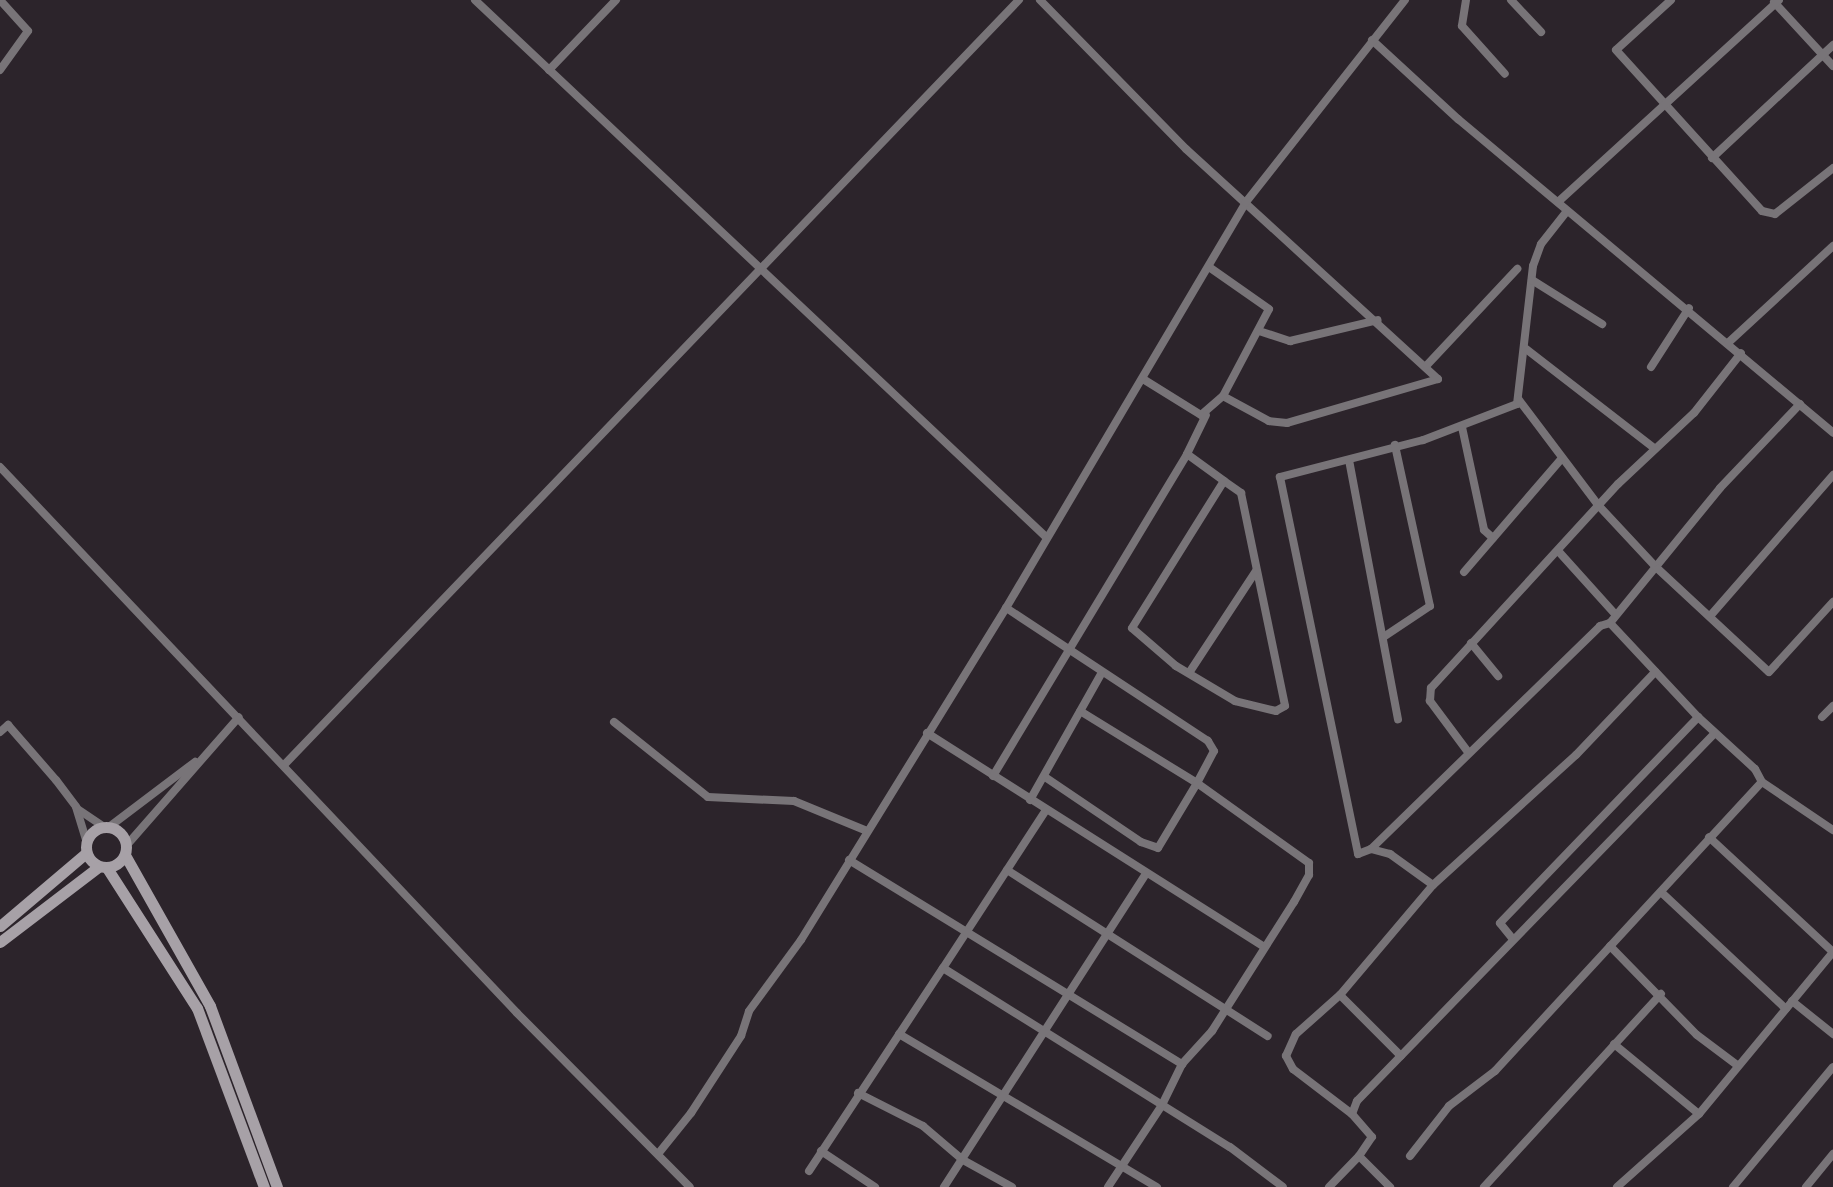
<!DOCTYPE html>
<html>
<head>
<meta charset="utf-8">
<style>
	body { margin:0 }
	#map { position:relative; width:1833px; height:1187px; overflow:hidden; background:#2c242b; font-family:Manrope,sans-serif }
	div>[style] { position:absolute }
	.street>* { height:8px; margin:-4px; padding:0 4px; transform-origin:4px; border-radius:4px; background:#787478 }
	.secondary>* { height:11px; margin:-5.5px; padding:0 5.5px; transform-origin:5.5px; border-radius:5.5px; background:#a7a1a7 }
	.secondary>.ring { margin:-5.5px; padding:0; box-sizing:content-box; background:none; border:11px solid #a7a1a7; border-radius:50% }
	span { translate:-50% -50%; white-space:nowrap; text-align:center; line-height:1.15; -webkit-text-stroke:8px #221b22; paint-order:stroke }
</style>
</head>
<body>
<div id="map">
	<div class="street">
		<div style="left:475px;top:0;width:782px;rotate:43.24deg"></div>
		<div style="left:1040px;top:0;width:209px;rotate:45.6deg"></div>
		<div style="left:1186px;top:149px;width:341px;rotate:42.4deg"></div>
		<div style="left:1438px;top:379px;width:157px;rotate:163.8deg"></div>
		<div style="left:1287px;top:423px;width:18px;rotate:-174deg"></div>
		<div style="left:1269px;top:421px;width:52px;rotate:-151.5deg"></div>
		<div style="left:1466px;top:0;width:26px;rotate:99deg"></div>
		<div style="left:1462px;top:26px;width:64px;rotate:48.1deg"></div>
		<div style="left:1511px;top:0;width:44px;rotate:46.8deg"></div>
		<div style="left:1671px;top:0;width:74px;rotate:137.7deg"></div>
		<div style="left:1616px;top:50px;width:217px;rotate:47.8deg"></div>
		<div style="left:1762px;top:211px;width:13px;rotate:13deg"></div>
		<div style="left:1775px;top:214px;width:74px;rotate:-38.4deg"></div>
		<div style="left:1774px;top:2px;width:87px;rotate:47.3deg"></div>
		<div style="left:1372px;top:40px;width:117px;rotate:42.6deg"></div>
		<div style="left:1458px;top:119px;width:489px;rotate:39.9deg"></div>
		<div style="left:0;top:70px;width:48px;rotate:-54.3deg"></div>
		<div style="left:28px;top:31px;width:42px;rotate:-132.1deg"></div>
		<div style="left:549px;top:70px;width:97px;rotate:-46.3deg"></div>
		<div style="left:1712px;top:158px;width:166px;rotate:-43deg"></div>
		<div style="left:1558px;top:202px;width:299px;rotate:-42.4deg"></div>
		<div style="left:1567px;top:211px;width:42px;rotate:128.2deg"></div>
		<div style="left:1541px;top:244px;width:23px;rotate:110deg"></div>
		<div style="left:1533px;top:266px;width:139px;rotate:96.6deg"></div>
		<div style="left:1517px;top:404px;width:101px;rotate:159deg"></div>
		<div style="left:1423px;top:440px;width:148px;rotate:165.5deg"></div>
		<div style="left:1280px;top:477px;width:385px;rotate:78.3deg"></div>
		<div style="left:1358px;top:854px;width:14px;rotate:-21deg"></div>
		<div style="left:1371px;top:849px;width:320px;rotate:-44.2deg"></div>
		<div style="left:1600px;top:626px;width:10px;rotate:-17deg"></div>
		<div style="left:1610px;top:623px;width:174px;rotate:-50.8deg"></div>
		<div style="left:1720px;top:488px;width:116px;rotate:-46.4deg"></div>
		<div style="left:1532px;top:280px;width:83px;rotate:32.2deg"></div>
		<div style="left:1259px;top:331px;width:33px;rotate:18deg"></div>
		<div style="left:1290px;top:341px;width:90px;rotate:-13.4deg"></div>
		<div style="left:1729px;top:342px;width:142px;rotate:-42.7deg"></div>
		<div style="left:1526px;top:349px;width:162px;rotate:37.7deg"></div>
		<div style="left:1427px;top:365px;width:132px;rotate:-46.8deg"></div>
		<div style="left:1651px;top:367px;width:70px;rotate:-57.2deg"></div>
		<div style="left:1143px;top:379px;width:68px;rotate:31.8deg"></div>
		<div style="left:1201px;top:415px;width:29px;rotate:-41deg"></div>
		<div style="left:1223px;top:396px;width:98px;rotate:-62.1deg"></div>
		<div style="left:1269px;top:309px;width:73px;rotate:-145deg"></div>
		<div style="left:1519px;top:400px;width:133px;rotate:53deg"></div>
		<div style="left:1599px;top:506px;width:81px;rotate:47deg"></div>
		<div style="left:1462px;top:427px;width:105px;rotate:77.9deg"></div>
		<div style="left:1484px;top:530px;width:12px;rotate:42deg"></div>
		<div style="left:1187px;top:454px;width:46px;rotate:36.1deg"></div>
		<div style="left:1224px;top:481px;width:21px;rotate:35deg"></div>
		<div style="left:1241px;top:493px;width:217px;rotate:78.3deg"></div>
		<div style="left:1285px;top:706px;width:10px;rotate:151deg"></div>
		<div style="left:1276px;top:711px;width:42px;rotate:-166.3deg"></div>
		<div style="left:1235px;top:701px;width:69px;rotate:-149.3deg"></div>
		<div style="left:1176px;top:666px;width:58px;rotate:-139.2deg"></div>
		<div style="left:1132px;top:628px;width:173px;rotate:-58deg"></div>
		<div style="left:1349px;top:460px;width:264px;rotate:79.3deg"></div>
		<div style="left:0;top:467px;width:752px;rotate:46.56deg"></div>
		<div style="left:517px;top:1013px;width:245px;rotate:45.2deg"></div>
		<div style="left:1560px;top:553px;width:82px;rotate:48deg"></div>
		<div style="left:1658px;top:569px;width:151px;rotate:42.9deg"></div>
		<div style="left:1769px;top:672px;width:95px;rotate:-47.6deg"></div>
		<div style="left:1464px;top:572px;width:150px;rotate:-49.3deg"></div>
		<div style="left:1711px;top:615px;width:186px;rotate:-48.9deg"></div>
		<div style="left:1610px;top:623px;width:129px;rotate:46.9deg"></div>
		<div style="left:1698px;top:717px;width:77px;rotate:42.4deg"></div>
		<div style="left:1755px;top:769px;width:15px;rotate:62deg"></div>
		<div style="left:1762px;top:782px;width:86px;rotate:34.1deg"></div>
		<div style="left:1385px;top:636px;width:54px;rotate:-33.7deg"></div>
		<div style="left:1430px;top:606px;width:165px;rotate:-102.3deg"></div>
		<div style="left:1471px;top:643px;width:43px;rotate:50.7deg"></div>
		<div style="left:1189px;top:673px;width:122px;rotate:-56.7deg"></div>
		<div style="left:1822px;top:717px;width:16px;rotate:-45deg"></div>
		<div style="left:614px;top:722px;width:120px;rotate:38.6deg"></div>
		<div style="left:708px;top:797px;width:86px;rotate:2.7deg"></div>
		<div style="left:794px;top:801px;width:79px;rotate:22.3deg"></div>
		<div style="left:0;top:732px;width:11px;rotate:-41deg"></div>
		<div style="left:8px;top:725px;width:73px;rotate:48.9deg"></div>
		<div style="left:56px;top:780px;width:34px;rotate:53deg"></div>
		<div style="left:76px;top:807px;width:34px;rotate:73deg"></div>
		<div style="left:927px;top:733px;width:397px;rotate:32.4deg"></div>
		<div style="left:1468px;top:752px;width:64px;rotate:-126.7deg"></div>
		<div style="left:1430px;top:701px;width:13px;rotate:-86deg"></div>
		<div style="left:1431px;top:688px;width:277px;rotate:-47.5deg"></div>
		<div style="left:1618px;top:484px;width:104px;rotate:-43.1deg"></div>
		<div style="left:1694px;top:413px;width:76px;rotate:-51.9deg"></div>
		<div style="left:284px;top:765px;width:1061px;rotate:-46.15deg"></div>
		<div style="left:993px;top:776px;width:376px;rotate:-58.9deg"></div>
		<div style="left:1187px;top:454px;width:43px;rotate:-64deg"></div>
		<div style="left:1045px;top:777px;width:116px;rotate:34.1deg"></div>
		<div style="left:1141px;top:842px;width:18px;rotate:19deg"></div>
		<div style="left:1158px;top:848px;width:76px;rotate:-59deg"></div>
		<div style="left:1197px;top:783px;width:137px;rotate:-148.4deg"></div>
		<div style="left:1030px;top:800px;width:145px;rotate:-60.6deg"></div>
		<div style="left:79px;top:810px;width:30px;rotate:34deg"></div>
		<div style="left:1046px;top:810px;width:189px;rotate:123.1deg"></div>
		<div style="left:943px;top:968px;width:338px;rotate:32deg"></div>
		<div style="left:1230px;top:1147px;width:66px;rotate:37deg"></div>
		<div style="left:109px;top:827px;width:108px;rotate:-37.1deg"></div>
		<div style="left:126px;top:846px;width:171px;rotate:-48.8deg"></div>
		<div style="left:1371px;top:849px;width:20px;rotate:15deg"></div>
		<div style="left:1390px;top:854px;width:53px;rotate:35.8deg"></div>
		<div style="left:849px;top:860px;width:391px;rotate:31.5deg"></div>
		<div style="left:1182px;top:1064px;width:45px;rotate:-47.7deg"></div>
		<div style="left:1212px;top:1031px;width:153px;rotate:-57.6deg"></div>
		<div style="left:1294px;top:902px;width:31px;rotate:-61deg"></div>
		<div style="left:1309px;top:875px;width:12px;rotate:-90deg"></div>
		<div style="left:1309px;top:863px;width:138px;rotate:-144.5deg"></div>
		<div style="left:1197px;top:783px;width:36px;rotate:-62deg"></div>
		<div style="left:1214px;top:751px;width:12px;rotate:-121deg"></div>
		<div style="left:1208px;top:741px;width:242px;rotate:-146.6deg"></div>
		<div style="left:1007px;top:870px;width:309px;rotate:32.5deg"></div>
		<div style="left:1661px;top:892px;width:171px;rotate:43.1deg"></div>
		<div style="left:1512px;top:938px;width:19px;rotate:-129deg"></div>
		<div style="left:1500px;top:923px;width:286px;rotate:-46.1deg"></div>
		<div style="left:1610px;top:946px;width:124px;rotate:45.7deg"></div>
		<div style="left:1697px;top:1035px;width:50px;rotate:36.9deg"></div>
		<div style="left:1340px;top:995px;width:86px;rotate:45deg"></div>
		<div style="left:1792px;top:1001px;width:53px;rotate:38.8deg"></div>
		<div style="left:899px;top:1034px;width:300px;rotate:30.7deg"></div>
		<div style="left:1614px;top:1044px;width:110px;rotate:39.5deg"></div>
		<div style="left:858px;top:1093px;width:73px;rotate:26.9deg"></div>
		<div style="left:923px;top:1126px;width:52px;rotate:40.4deg"></div>
		<div style="left:963px;top:1160px;width:56px;rotate:28.9deg"></div>
		<div style="left:1352px;top:1114px;width:74px;rotate:-142.7deg"></div>
		<div style="left:1293px;top:1069px;width:15px;rotate:-118deg"></div>
		<div style="left:1286px;top:1056px;width:24px;rotate:-66deg"></div>
		<div style="left:1296px;top:1034px;width:59px;rotate:-41.6deg"></div>
		<div style="left:1340px;top:995px;width:144px;rotate:-49.8deg"></div>
		<div style="left:1433px;top:885px;width:193px;rotate:-42.3deg"></div>
		<div style="left:1576px;top:755px;width:115px;rotate:-46.4deg"></div>
		<div style="left:821px;top:1151px;width:65px;rotate:33.7deg"></div>
		<div style="left:658px;top:1154px;width:53px;rotate:-51.2deg"></div>
		<div style="left:691px;top:1113px;width:92px;rotate:-57deg"></div>
		<div style="left:741px;top:1036px;width:26px;rotate:-72deg"></div>
		<div style="left:749px;top:1011px;width:88px;rotate:-53.8deg"></div>
		<div style="left:801px;top:940px;width:390px;rotate:-58.3deg"></div>
		<div style="left:1006px;top:608px;width:472px;rotate:-59.4deg"></div>
		<div style="left:1246px;top:202px;width:257px;rotate:-51.8deg"></div>
		<div style="left:1359px;top:1156px;width:23px;rotate:-56deg"></div>
		<div style="left:1372px;top:1137px;width:30px;rotate:-131deg"></div>
		<div style="left:1352px;top:1114px;width:14px;rotate:-69deg"></div>
		<div style="left:1357px;top:1101px;width:513px;rotate:-45.79deg"></div>
		<div style="left:1410px;top:1156px;width:63px;rotate:-52deg"></div>
		<div style="left:1449px;top:1106px;width:58px;rotate:-37.3deg"></div>
		<div style="left:1495px;top:1071px;width:393px;rotate:-47.3deg"></div>
		<div style="left:809px;top:1171px;width:243px;rotate:-56.6deg"></div>
		<div style="left:944px;top:1187px;width:373px;rotate:-57.2deg"></div>
		<div style="left:1108px;top:1187px;width:98px;rotate:-56.6deg"></div>
		<div style="left:1162px;top:1105px;width:46px;rotate:-64deg"></div>
		<div style="left:1329px;top:1187px;width:43px;rotate:-45.9deg"></div>
		<div style="left:1359px;top:1156px;width:44px;rotate:45deg"></div>
		<div style="left:1484px;top:1187px;width:262px;rotate:-47.5deg"></div>
		<div style="left:1617px;top:1187px;width:110px;rotate:-41.7deg"></div>
		<div style="left:1699px;top:1114px;width:210px;rotate:-50.4deg"></div>
		<div style="left:1833px;top:952px;width:169px;rotate:-137.2deg"></div>
		<div style="left:1733px;top:1187px;width:156px;rotate:-50.2deg"></div>
		<div style="left:1806px;top:1187px;width:43px;rotate:-50.7deg"></div>
	</div>
	<div class="secondary">
		<div class="ring" style="left:86px;top:827px;width:29px;height:29px"></div>
		<div style="left:125px;top:855px;width:173px;rotate:60.6deg"></div>
		<div style="left:210px;top:1006px;width:193px;rotate:69.7deg"></div>
		<div style="left:107px;top:868px;width:166px;rotate:57.3deg"></div>
		<div style="left:197px;top:1008px;width:191px;rotate:69.5deg"></div>
		<div style="left:0;top:926px;width:113px;rotate:-40.3deg"></div>
		<div style="left:0;top:942px;width:123px;rotate:-37.4deg"></div>
	</div>
</div>
</body>
</html>
